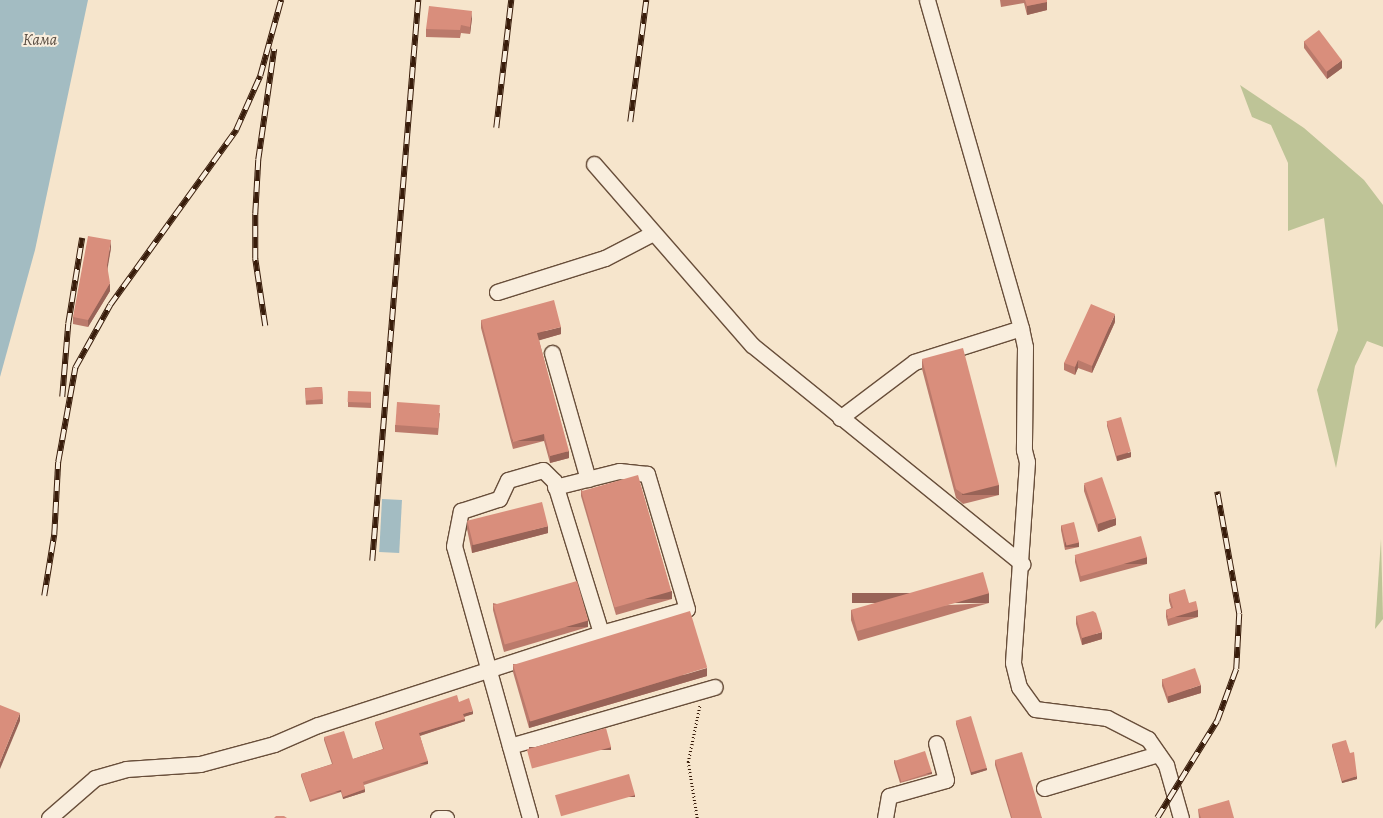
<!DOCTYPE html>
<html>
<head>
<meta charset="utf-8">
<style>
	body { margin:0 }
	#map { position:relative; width:1383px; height:818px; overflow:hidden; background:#f6e5cc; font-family:Alegreya,serif }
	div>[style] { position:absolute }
	.green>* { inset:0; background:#bec497 }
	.water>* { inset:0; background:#a3bcc2; transform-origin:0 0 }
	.path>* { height:2.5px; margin-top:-1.25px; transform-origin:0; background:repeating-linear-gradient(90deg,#381c0a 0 1px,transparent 0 3.5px) }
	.roads { filter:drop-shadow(1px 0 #684e3a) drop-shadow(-1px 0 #684e3a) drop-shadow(0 1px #684e3a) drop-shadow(0 -1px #684e3a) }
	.minor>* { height:15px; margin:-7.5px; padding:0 7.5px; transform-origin:7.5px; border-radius:7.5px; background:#f9eede }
	.rail>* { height:5.5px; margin-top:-2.75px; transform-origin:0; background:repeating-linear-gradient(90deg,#f9eede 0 11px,#381c0a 0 22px); box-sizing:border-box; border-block:1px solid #381c0a }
	.wall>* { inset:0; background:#bb7a6b; transform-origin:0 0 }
	.shaded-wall>* { inset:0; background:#986357; transform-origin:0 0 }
	.building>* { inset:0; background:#d98e7c; transform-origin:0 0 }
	span { translate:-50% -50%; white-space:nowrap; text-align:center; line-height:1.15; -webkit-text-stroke:4px #f9eede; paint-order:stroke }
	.water-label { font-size:16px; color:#584c41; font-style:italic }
</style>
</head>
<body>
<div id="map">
	<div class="green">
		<div style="clip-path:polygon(1240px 85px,1304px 128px,1364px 180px,1383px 205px,1383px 347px,1367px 341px,1355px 366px,1336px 468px,1317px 390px,1338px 330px,1324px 218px,1288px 231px,1288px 163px,1271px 125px,1252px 117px)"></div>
		<div style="clip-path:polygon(1381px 539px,1383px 619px,1375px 629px)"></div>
	</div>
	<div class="water">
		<div style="clip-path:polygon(0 0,88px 0,35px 250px,0 377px)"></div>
		<div style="left:382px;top:499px;width:20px;height:53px;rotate:3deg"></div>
	</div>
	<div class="path">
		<div style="left:697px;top:818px;width:57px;rotate:-99.1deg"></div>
		<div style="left:688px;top:762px;width:59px;rotate:-78.3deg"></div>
	</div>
	<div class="roads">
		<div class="minor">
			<div style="left:927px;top:0;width:341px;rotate:74deg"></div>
			<div style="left:594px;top:164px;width:240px;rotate:48.9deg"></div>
			<div style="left:752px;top:345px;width:348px;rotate:39deg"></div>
			<div style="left:497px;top:292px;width:113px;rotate:-17.5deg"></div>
			<div style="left:605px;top:258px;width:54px;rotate:-27.5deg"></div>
			<div style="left:552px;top:353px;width:131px;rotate:74.1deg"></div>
			<div style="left:840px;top:418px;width:93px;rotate:-37.1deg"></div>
			<div style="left:914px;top:362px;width:112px;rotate:-17.6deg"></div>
			<div style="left:1021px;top:328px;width:19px;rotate:78deg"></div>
			<div style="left:1025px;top:347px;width:103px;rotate:90.6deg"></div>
			<div style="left:1024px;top:450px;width:12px;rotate:76deg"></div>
			<div style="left:1027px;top:462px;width:201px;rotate:94deg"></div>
			<div style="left:1013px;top:663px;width:25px;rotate:76deg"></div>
			<div style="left:1019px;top:687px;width:27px;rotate:54deg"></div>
			<div style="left:1035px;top:709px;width:73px;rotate:7.1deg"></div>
			<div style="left:1107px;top:718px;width:46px;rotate:27.1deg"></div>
			<div style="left:1148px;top:739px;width:32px;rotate:55deg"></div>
			<div style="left:1166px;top:765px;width:55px;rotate:74.2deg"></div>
			<div style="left:510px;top:746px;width:213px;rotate:-16.1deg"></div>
			<div style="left:1044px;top:788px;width:119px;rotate:-16.6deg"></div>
			<div style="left:49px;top:818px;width:61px;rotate:-41deg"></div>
			<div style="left:95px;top:778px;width:32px;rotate:-16deg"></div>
			<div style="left:126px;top:769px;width:74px;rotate:-3.9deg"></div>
			<div style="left:200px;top:764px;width:77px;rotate:-15.1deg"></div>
			<div style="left:274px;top:744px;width:48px;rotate:-23.4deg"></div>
			<div style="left:318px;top:725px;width:298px;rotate:-18deg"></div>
			<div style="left:601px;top:633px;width:89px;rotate:-15.6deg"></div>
			<div style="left:687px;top:609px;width:141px;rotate:-106.5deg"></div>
			<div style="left:647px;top:474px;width:28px;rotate:-174deg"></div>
			<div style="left:619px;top:471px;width:66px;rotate:166deg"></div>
			<div style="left:438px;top:818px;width:8px"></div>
			<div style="left:530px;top:818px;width:282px;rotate:-105.6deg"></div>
			<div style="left:454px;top:546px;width:36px;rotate:-79deg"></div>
			<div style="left:461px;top:511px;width:40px;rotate:-18deg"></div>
			<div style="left:499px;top:499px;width:21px;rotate:-65deg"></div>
			<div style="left:508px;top:480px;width:36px;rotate:-16deg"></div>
			<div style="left:543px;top:470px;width:16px;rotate:45deg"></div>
			<div style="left:554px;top:481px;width:159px;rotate:72.8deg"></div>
			<div style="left:885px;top:818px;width:22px;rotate:-80deg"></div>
			<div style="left:889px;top:796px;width:59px;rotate:-15.7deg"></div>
			<div style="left:946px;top:780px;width:38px;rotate:-105deg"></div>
		</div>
	</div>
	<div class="rail">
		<div style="left:630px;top:122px;width:123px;rotate:-82.5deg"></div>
		<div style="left:496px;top:128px;width:129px;rotate:-83.3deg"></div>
		<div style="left:265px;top:326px;width:68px;rotate:-98.5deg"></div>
		<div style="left:255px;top:259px;width:45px;rotate:-90deg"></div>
		<div style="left:255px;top:214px;width:54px;rotate:-86.8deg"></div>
		<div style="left:258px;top:160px;width:112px;rotate:-81.8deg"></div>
		<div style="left:62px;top:397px;width:73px;rotate:-85.3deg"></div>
		<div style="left:68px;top:324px;width:87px;rotate:-80.8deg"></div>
		<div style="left:372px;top:561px;width:563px;rotate:-85.31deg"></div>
		<div style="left:44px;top:596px;width:62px;rotate:-80.7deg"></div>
		<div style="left:54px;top:535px;width:73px;rotate:-86.9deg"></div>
		<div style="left:58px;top:462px;width:96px;rotate:-79.7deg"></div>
		<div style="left:75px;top:368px;width:72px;rotate:-60.9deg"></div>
		<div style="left:110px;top:305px;width:216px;rotate:-54.2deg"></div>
		<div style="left:236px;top:130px;width:59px;rotate:-66deg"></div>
		<div style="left:260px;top:76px;width:79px;rotate:-74.6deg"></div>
		<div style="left:1157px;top:818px;width:114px;rotate:-58.3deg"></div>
		<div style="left:1217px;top:721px;width:55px;rotate:-69.9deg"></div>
		<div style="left:1236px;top:669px;width:55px;rotate:-86.9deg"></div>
		<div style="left:1239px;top:614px;width:124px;rotate:-100.2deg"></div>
	</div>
	<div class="wall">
		<div style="clip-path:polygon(1000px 0,1047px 0,1047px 10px,1027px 15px,1024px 3px,1001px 7px)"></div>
		<div style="clip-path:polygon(472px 18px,470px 34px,461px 33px,460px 38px,426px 37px,426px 29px)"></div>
		<div style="clip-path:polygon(1304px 41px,1342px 68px,1327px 79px,1304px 48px)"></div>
		<div style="clip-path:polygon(111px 248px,107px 268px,110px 291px,88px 327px,73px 324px,73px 317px)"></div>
		<div style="clip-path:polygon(481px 320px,561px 334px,539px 340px,569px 458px,550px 463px,544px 441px,513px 449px,481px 328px)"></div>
		<div style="clip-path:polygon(1115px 322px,1092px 373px,1078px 368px,1075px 375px,1064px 370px,1064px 363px)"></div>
		<div style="clip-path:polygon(922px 359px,999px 495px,963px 504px,956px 498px,922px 369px)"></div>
		<div style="left:322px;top:387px;width:17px;height:17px;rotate:87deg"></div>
		<div style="clip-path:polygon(371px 392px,371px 408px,348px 407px,348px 402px)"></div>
		<div style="clip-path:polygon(440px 413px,438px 435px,395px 432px,395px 425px)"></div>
		<div style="clip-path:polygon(1107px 421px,1131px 457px,1117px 461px,1107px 426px)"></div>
		<div style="clip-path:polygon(1084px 484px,1116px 525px,1098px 532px,1084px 491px)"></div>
		<div style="clip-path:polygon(581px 489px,672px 599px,616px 615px,581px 496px)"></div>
		<div style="clip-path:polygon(467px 521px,548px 533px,472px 553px,467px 529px)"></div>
		<div style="clip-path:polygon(1061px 525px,1079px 547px,1065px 550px,1061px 530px)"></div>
		<div style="clip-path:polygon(1075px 556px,1147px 564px,1080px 582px,1075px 562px)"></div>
		<div style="clip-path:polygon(1169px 594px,1189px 603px,1198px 617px,1168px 626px,1166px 617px,1166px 610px,1171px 608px,1169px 601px)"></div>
		<div style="clip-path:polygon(493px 603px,588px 627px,504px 652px,493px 610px)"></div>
		<div style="clip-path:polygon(989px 603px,858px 641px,851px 620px,851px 610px)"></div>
		<div style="clip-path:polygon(1076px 616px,1102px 639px,1082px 645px,1076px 624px)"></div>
		<div style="clip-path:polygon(513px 664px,707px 676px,529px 728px,513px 672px)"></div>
		<div style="clip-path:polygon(1162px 679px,1201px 693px,1168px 703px,1162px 686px)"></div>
		<div style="clip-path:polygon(459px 702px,473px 714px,464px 717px,465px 721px,420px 736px,428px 764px,364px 785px,365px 792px,343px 799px,341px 792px,310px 802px,301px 776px,301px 774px,332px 764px,324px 740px,324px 737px,353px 759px,383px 749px,375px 724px,375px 722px)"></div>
		<div style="clip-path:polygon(956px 721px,987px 770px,971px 775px,956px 724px)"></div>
		<div style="clip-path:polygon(1332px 744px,1357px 779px,1342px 783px,1332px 746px)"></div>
		<div style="clip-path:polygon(894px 760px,932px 774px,900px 783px,894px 763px)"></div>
		<div style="clip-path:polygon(995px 760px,1042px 818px,1011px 818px,995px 765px)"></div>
		<div style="clip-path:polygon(1198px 809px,1234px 818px,1199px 818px)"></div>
	</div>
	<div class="shaded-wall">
		<div style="clip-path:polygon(1047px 2px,1047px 10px,1027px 15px,1027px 6px)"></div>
		<div style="clip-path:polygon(472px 11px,472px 18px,470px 34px,470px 27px)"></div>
		<div style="clip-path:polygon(1342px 60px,1342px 68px,1327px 79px,1327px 71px)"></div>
		<div style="clip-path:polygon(111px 240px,111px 248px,107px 272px,107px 265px)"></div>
		<div style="clip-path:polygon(110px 283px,110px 291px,88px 327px,88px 320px)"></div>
		<div style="clip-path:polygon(1115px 314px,1115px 322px,1092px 373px,1092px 366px)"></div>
		<div style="clip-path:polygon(561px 327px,561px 334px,537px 341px,537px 333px)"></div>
		<div style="clip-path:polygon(1078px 360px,1078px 368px,1075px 375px,1075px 367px)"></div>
		<div style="left:544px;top:434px;width:7px;height:32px;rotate:90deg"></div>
		<div style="clip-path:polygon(569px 451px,569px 458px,550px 463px,550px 456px)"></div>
		<div style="clip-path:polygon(1131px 452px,1131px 457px,1117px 461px,1117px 456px)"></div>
		<div style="left:999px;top:485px;width:10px;height:37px;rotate:90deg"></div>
		<div style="clip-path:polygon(1116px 518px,1116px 525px,1098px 532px,1098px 524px)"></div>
		<div style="clip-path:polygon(548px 526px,548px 533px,472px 553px,472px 545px)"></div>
		<div style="left:1079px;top:542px;width:5px;height:14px;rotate:90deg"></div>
		<div style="left:1147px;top:557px;width:7px;height:69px;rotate:90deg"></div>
		<div style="left:672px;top:591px;width:8px;height:58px;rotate:90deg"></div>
		<div style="left:989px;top:593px;width:10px;height:137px;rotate:90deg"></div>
		<div style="left:1198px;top:610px;width:7px;height:31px;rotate:90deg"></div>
		<div style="left:588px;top:620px;width:7px;height:88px;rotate:90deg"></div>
		<div style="clip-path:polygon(1102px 632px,1102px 639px,1082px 645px,1082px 638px)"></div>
		<div style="clip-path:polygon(707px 668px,707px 676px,529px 728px,529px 721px)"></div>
		<div style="clip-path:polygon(1201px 685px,1201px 693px,1168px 703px,1168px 696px)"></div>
		<div style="clip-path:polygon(473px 711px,473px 714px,463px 717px,463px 714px)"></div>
		<div style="clip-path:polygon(20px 713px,20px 721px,0 769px,0 762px)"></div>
		<div style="clip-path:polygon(465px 719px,465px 721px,419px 736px,419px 733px)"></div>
		<div style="left:611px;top:747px;width:3px;height:82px;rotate:90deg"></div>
		<div style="left:428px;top:761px;width:3px;height:68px;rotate:90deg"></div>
		<div style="clip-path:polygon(987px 768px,987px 770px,971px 775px,971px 772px)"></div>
		<div style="left:932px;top:772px;width:2px;height:33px;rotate:90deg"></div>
		<div style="clip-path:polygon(1357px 776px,1357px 779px,1342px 783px,1342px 781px)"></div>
		<div style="clip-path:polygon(365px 789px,365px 792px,343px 799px,343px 797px)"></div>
		<div style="left:341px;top:790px;width:2px;height:33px;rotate:90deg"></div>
		<div style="left:635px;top:795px;width:2px;height:77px;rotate:90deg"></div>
	</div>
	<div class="building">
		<div style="clip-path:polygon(1025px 0,1047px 0,1047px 2px,1027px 6px)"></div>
		<div style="clip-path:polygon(429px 6px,472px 11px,470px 27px,461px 25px,460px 30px,426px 29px)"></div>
		<div style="left:1319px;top:30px;width:38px;height:19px;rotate:53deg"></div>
		<div style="clip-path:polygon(88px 236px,111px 240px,107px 265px,110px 283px,88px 320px,73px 317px)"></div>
		<div style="clip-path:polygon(554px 300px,561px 327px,537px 333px,569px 451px,550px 456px,544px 434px,513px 442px,481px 320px)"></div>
		<div style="clip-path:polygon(1091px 304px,1115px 314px,1092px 366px,1078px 360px,1075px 367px,1064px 363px)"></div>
		<div style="clip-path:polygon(963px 348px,999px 485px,963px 494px,956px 489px,922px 359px)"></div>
		<div style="left:322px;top:387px;width:12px;height:17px;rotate:85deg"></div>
		<div style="left:348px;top:391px;width:23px;height:11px;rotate:2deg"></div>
		<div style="left:397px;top:402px;width:43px;height:23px;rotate:4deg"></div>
		<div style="left:1121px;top:417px;width:36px;height:15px;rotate:74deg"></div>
		<div style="left:638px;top:475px;width:121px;height:59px;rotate:74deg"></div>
		<div style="left:1102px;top:477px;width:43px;height:19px;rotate:71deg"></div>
		<div style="left:542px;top:502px;width:25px;height:77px;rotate:76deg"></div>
		<div style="left:1074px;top:522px;width:21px;height:13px;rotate:76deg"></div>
		<div style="left:1141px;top:536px;width:22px;height:69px;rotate:74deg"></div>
		<div style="left:983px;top:572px;width:22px;height:137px;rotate:74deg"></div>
		<div style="left:577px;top:581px;width:41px;height:87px;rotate:74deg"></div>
		<div style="clip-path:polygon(1185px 589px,1189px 603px,1196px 601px,1198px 610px,1168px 619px,1166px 610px,1173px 608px,1169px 594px)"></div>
		<div style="left:690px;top:611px;width:59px;height:185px;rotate:73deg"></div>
		<div style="clip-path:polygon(1093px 611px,1096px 613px,1102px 632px,1082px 638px,1076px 616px)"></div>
		<div style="left:1195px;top:668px;width:18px;height:35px;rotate:71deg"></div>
		<div style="clip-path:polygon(457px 695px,459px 702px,469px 698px,473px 711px,463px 714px,465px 719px,419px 733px,428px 761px,363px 782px,365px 789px,343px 797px,341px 790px,310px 800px,301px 774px,333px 764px,324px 737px,344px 731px,353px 759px,384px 749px,375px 722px)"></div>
		<div style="clip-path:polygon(0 705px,20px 713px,0 762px)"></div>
		<div style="left:971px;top:716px;width:54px;height:16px;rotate:73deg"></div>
		<div style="left:606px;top:728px;width:20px;height:82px;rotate:75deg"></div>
		<div style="clip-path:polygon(1346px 740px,1350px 753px,1354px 752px,1357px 776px,1342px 781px,1332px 744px)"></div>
		<div style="left:925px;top:751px;width:22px;height:32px;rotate:72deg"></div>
		<div style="clip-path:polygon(1022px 752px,1042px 818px,1012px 818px,995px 760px)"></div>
		<div style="left:629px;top:774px;width:22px;height:77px;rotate:74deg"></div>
		<div style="clip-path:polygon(1229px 800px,1234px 818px,1201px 818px,1198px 809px)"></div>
		<div style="clip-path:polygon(276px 816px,284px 816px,287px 818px,274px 818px)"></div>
	</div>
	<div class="water-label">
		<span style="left:40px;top:40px">Кама</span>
	</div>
</div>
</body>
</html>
